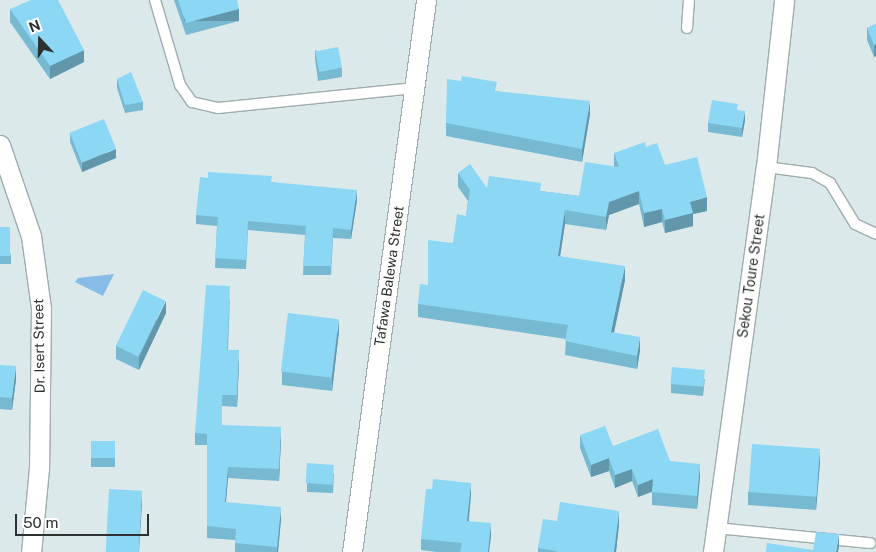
<!DOCTYPE html>
<html>
<head>
<meta charset="utf-8">
<style>
	body { margin:0 }
	#map { position:relative; width:876px; height:552px; overflow:hidden; background:#dbe9ea; font-family:"Public Sans",sans-serif }
	div>[style] { position:absolute }
	.water>* { inset:0; background:#89bbe9 }
	.roads { filter:drop-shadow(1px 0 #9facad) drop-shadow(-1px 0 #9facad) drop-shadow(0 1px #9facad) drop-shadow(0 -1px #9facad) }
	.lane>* { height:10px; margin:-5px; padding:0 5px; transform-origin:5px; border-radius:5px; background:#fff }
	.street>* { height:19px; margin:-9.5px; padding:0 9.5px; transform-origin:9.5px; border-radius:9.5px; background:#fff }
	.wall>* { inset:0; background:#78b9d2; transform-origin:0 0 }
	.shaded-wall>* { inset:0; background:#6296ab; transform-origin:0 0 }
	.building>* { inset:0; background:#8cd7f4; transform-origin:0 0 }
	span { translate:-50% -50%; white-space:nowrap; text-align:center; line-height:1.15; -webkit-text-stroke:4px #fff; paint-order:stroke }
	.street-label { font-size:14px; color:#2c3132 }
	.north { position:absolute; left:15px; top:15px; width:50px; height:50px; -webkit-text-stroke:4px #fff; paint-order:stroke; rotate:339deg; font-size:14px; font-weight:700; line-height:20px; text-align:center; color:#2c3132 }
	.north::after { content:''; display:block; margin:auto; width:18px; height:22px; background:#2c3132; clip-path:polygon(50% 0,100% 100%,50% 72%,0 100%) }
	.scale { position:absolute; left:15px; top:514px; width:134px; height:22px; box-sizing:border-box; border:2px solid #2c3132; border-top:0; padding-left:6px; font-size:15px; line-height:18px; white-space:nowrap; color:#2c3132; -webkit-text-stroke:4px #fff; paint-order:stroke }
</style>
</head>
<body>
<div id="map">
	<div class="water">
		<div style="clip-path:polygon(114px 274px,103px 296px,75px 282px,78px 278px)"></div>
	</div>
	<div class="roads">
		<div class="lane">
			<div style="left:155px;top:0;width:89px;rotate:73.6deg"></div>
			<div style="left:180px;top:85px;width:21px;rotate:55deg"></div>
			<div style="left:192px;top:102px;width:27px;rotate:13deg"></div>
			<div style="left:218px;top:108px;width:198px;rotate:-5.8deg"></div>
			<div style="left:687px;top:28px;width:28px;rotate:-86deg"></div>
			<div style="left:766px;top:167px;width:46px;rotate:7.4deg"></div>
			<div style="left:812px;top:173px;width:21px;rotate:29deg"></div>
			<div style="left:830px;top:183px;width:48px;rotate:58.6deg"></div>
			<div style="left:855px;top:224px;width:23px;rotate:25deg"></div>
			<div style="left:716px;top:528px;width:155px;rotate:5.6deg"></div>
		</div>
		<div class="street">
			<div style="left:0;top:145px;width:96px;rotate:71.2deg"></div>
			<div style="left:31px;top:236px;width:73px;rotate:82.1deg"></div>
			<div style="left:41px;top:308px;width:160px;rotate:90.7deg"></div>
			<div style="left:39px;top:468px;width:84px;rotate:95.4deg"></div>
			<div style="left:352px;top:552px;width:557px;rotate:-82.36deg"></div>
			<div style="left:713px;top:552px;width:389px;rotate:-82.2deg"></div>
			<div style="left:766px;top:167px;width:168px;rotate:-83.8deg"></div>
		</div>
	</div>
	<div class="wall">
		<div style="clip-path:polygon(174px 0,237px 0,239px 21px,186px 35px)"></div>
		<div style="clip-path:polygon(10px 9px,84px 62px,50px 79px,10px 22px)"></div>
		<div style="clip-path:polygon(876px 24px,874px 57px,867px 40px,867px 28px)"></div>
		<div style="clip-path:polygon(315px 50px,342px 68px,342px 77px,318px 81px,315px 59px)"></div>
		<div style="clip-path:polygon(117px 79px,143px 102px,143px 110px,125px 113px,117px 88px)"></div>
		<div style="clip-path:polygon(497px 91px,590px 114px,582px 162px,446px 136px,446px 123px)"></div>
		<div style="clip-path:polygon(738px 110px,745px 120px,742px 137px,708px 132px,708px 123px)"></div>
		<div style="clip-path:polygon(70px 133px,116px 158px,82px 172px,70px 142px)"></div>
		<div style="clip-path:polygon(646px 147px,665px 165px,707px 211px,693px 214px,693px 226px,665px 233px,662px 222px,644px 227px,639px 204px,609px 215px,606px 230px,565px 224px,560px 256px,625px 280px,614px 333px,640px 350px,637px 369px,565px 355px,566px 339px,418px 317px,418px 304px,428px 285px,453px 243px,466px 216px,468px 201px,458px 187px,458px 173px,487px 188px,541px 191px,579px 196px,614px 167px,614px 153px)"></div>
		<div style="clip-path:polygon(272px 182px,357px 200px,351px 239px,333px 238px,331px 275px,303px 275px,305px 235px,248px 230px,246px 269px,215px 268px,217px 226px,196px 224px,196px 215px)"></div>
		<div style="clip-path:polygon(0 227px,11px 255px,11px 264px,0 264px)"></div>
		<div style="clip-path:polygon(230px 297px,228px 350px,239px 362px,237px 407px,222px 406px,222px 425px,281px 439px,279px 481px,228px 478px,226px 502px,281px 519px,278px 552px,235px 552px,235px 540px,207px 538px,207px 445px,195px 445px,195px 433px)"></div>
		<div style="clip-path:polygon(166px 313px,139px 370px,116px 359px,116px 346px)"></div>
		<div style="clip-path:polygon(339px 331px,332px 391px,282px 385px,282px 372px)"></div>
		<div style="clip-path:polygon(0 365px,16px 379px,12px 410px,0 409px)"></div>
		<div style="clip-path:polygon(705px 379px,703px 396px,671px 393px,671px 384px)"></div>
		<div style="clip-path:polygon(580px 435px,613px 446px,670px 461px,700px 476px,697px 509px,652px 505px,652px 492px,638px 497px,632px 481px,615px 488px,609px 471px,591px 477px,580px 448px)"></div>
		<div style="left:91px;top:441px;width:24px;height:26px"></div>
		<div style="clip-path:polygon(820px 462px,816px 510px,748px 505px,748px 492px)"></div>
		<div style="clip-path:polygon(334px 473px,333px 493px,307px 492px,307px 483px)"></div>
		<div style="clip-path:polygon(471px 494px,469px 522px,491px 535px,489px 552px,437px 552px,421px 550px,421px 539px)"></div>
		<div style="clip-path:polygon(557px 521px,619px 524px,616px 552px,538px 552px,538px 548px)"></div>
	</div>
	<div class="shaded-wall">
		<div style="left:239px;top:9px;width:12px;height:55px;rotate:90deg"></div>
		<div style="clip-path:polygon(876px 44px,876px 56px,874px 57px,874px 45px)"></div>
		<div style="clip-path:polygon(84px 50px,84px 62px,50px 79px,50px 66px)"></div>
		<div style="clip-path:polygon(590px 101px,590px 114px,582px 162px,582px 149px)"></div>
		<div style="clip-path:polygon(745px 111px,745px 120px,742px 137px,742px 128px)"></div>
		<div style="clip-path:polygon(116px 149px,116px 158px,82px 172px,82px 163px)"></div>
		<div style="clip-path:polygon(357px 190px,357px 200px,351px 239px,351px 230px)"></div>
		<div style="clip-path:polygon(639px 191px,639px 204px,609px 215px,606px 230px,606px 217px,609px 202px)"></div>
		<div style="clip-path:polygon(707px 197px,707px 211px,693px 214px,693px 226px,665px 233px,665px 220px,690px 202px)"></div>
		<div style="clip-path:polygon(662px 209px,662px 222px,644px 227px,644px 213px)"></div>
		<div style="clip-path:polygon(565px 210px,565px 224px,558px 270px,558px 256px)"></div>
		<div style="clip-path:polygon(625px 266px,625px 280px,611px 346px,611px 332px)"></div>
		<div style="clip-path:polygon(166px 301px,166px 313px,139px 370px,139px 357px)"></div>
		<div style="clip-path:polygon(339px 319px,339px 331px,332px 391px,332px 378px)"></div>
		<div style="clip-path:polygon(640px 337px,640px 350px,637px 369px,637px 356px)"></div>
		<div style="clip-path:polygon(239px 350px,239px 362px,237px 407px,237px 395px)"></div>
		<div style="clip-path:polygon(16px 366px,16px 379px,12px 410px,12px 398px)"></div>
		<div style="clip-path:polygon(281px 427px,281px 439px,279px 481px,279px 469px)"></div>
		<div style="clip-path:polygon(820px 449px,820px 462px,816px 510px,816px 498px)"></div>
		<div style="clip-path:polygon(609px 458px,609px 471px,591px 477px,591px 465px)"></div>
		<div style="clip-path:polygon(700px 464px,700px 476px,697px 509px,697px 496px)"></div>
		<div style="clip-path:polygon(228px 467px,228px 478px,225px 513px,225px 502px)"></div>
		<div style="clip-path:polygon(632px 469px,632px 481px,615px 488px,615px 475px)"></div>
		<div style="clip-path:polygon(653px 479px,653px 491px,638px 497px,638px 485px)"></div>
		<div style="clip-path:polygon(471px 483px,471px 494px,467px 533px,467px 521px)"></div>
		<div style="clip-path:polygon(142px 491px,142px 504px,139px 552px,138px 552px)"></div>
		<div style="clip-path:polygon(281px 507px,281px 519px,278px 552px,277px 552px)"></div>
		<div style="clip-path:polygon(619px 511px,619px 524px,616px 552px,614px 552px)"></div>
		<div style="clip-path:polygon(491px 523px,491px 535px,489px 552px,488px 552px)"></div>
		<div style="clip-path:polygon(839px 534px,839px 547px,838px 552px,836px 552px)"></div>
	</div>
	<div class="building">
		<div style="clip-path:polygon(31px 0,58px 0,84px 50px,50px 66px,10px 9px)"></div>
		<div style="clip-path:polygon(178px 0,237px 0,239px 9px,186px 23px)"></div>
		<div style="clip-path:polygon(876px 24px,876px 44px,874px 45px,867px 28px)"></div>
		<div style="left:338px;top:47px;width:21px;height:23px;rotate:79deg"></div>
		<div style="clip-path:polygon(131px 72px,143px 102px,125px 105px,117px 79px)"></div>
		<div style="clip-path:polygon(462px 76px,497px 82px,495px 91px,590px 101px,582px 149px,446px 123px,447px 79px,461px 81px)"></div>
		<div style="clip-path:polygon(712px 100px,738px 104px,737px 110px,745px 111px,742px 128px,708px 123px)"></div>
		<div style="left:104px;top:119px;width:32px;height:37px;rotate:68deg"></div>
		<div style="clip-path:polygon(645px 142px,646px 147px,657px 143px,665px 165px,697px 157px,707px 197px,690px 202px,693px 213px,665px 220px,662px 209px,644px 213px,639px 191px,609px 202px,606px 217px,565px 210px,558px 256px,625px 266px,611px 332px,640px 337px,637px 356px,565px 341px,568px 325px,418px 304px,420px 284px,428px 285px,428px 240px,453px 243px,457px 214px,466px 216px,470px 190px,458px 173px,470px 164px,487px 188px,489px 176px,541px 183px,540px 191px,579px 196px,585px 162px,619px 167px,614px 153px)"></div>
		<div style="clip-path:polygon(208px 172px,272px 176px,271px 182px,357px 190px,351px 230px,333px 228px,331px 266px,303px 266px,306px 226px,248px 221px,246px 260px,215px 258px,218px 217px,196px 215px,200px 177px,208px 178px)"></div>
		<div style="left:0;top:227px;width:10px;height:29px"></div>
		<div style="clip-path:polygon(206px 285px,230px 286px,227px 350px,239px 350px,237px 395px,222px 395px,222px 425px,281px 427px,279px 469px,228px 467px,225px 502px,281px 507px,277px 547px,235px 543px,236px 529px,207px 526px,207px 434px,195px 433px)"></div>
		<div style="left:143px;top:290px;width:25px;height:62px;rotate:26deg"></div>
		<div style="left:288px;top:313px;width:51px;height:59px;rotate:7deg"></div>
		<div style="clip-path:polygon(0 365px,16px 366px,12px 398px,0 397px)"></div>
		<div style="left:672px;top:367px;width:33px;height:17px;rotate:5deg"></div>
		<div style="clip-path:polygon(605px 426px,613px 446px,658px 429px,670px 461px,700px 464px,697px 496px,652px 492px,653px 479px,638px 485px,632px 469px,615px 475px,609px 458px,591px 465px,580px 435px)"></div>
		<div style="left:91px;top:441px;width:24px;height:17px"></div>
		<div style="left:752px;top:444px;width:68px;height:48px;rotate:4deg"></div>
		<div style="left:307px;top:463px;width:27px;height:20px;rotate:4deg"></div>
		<div style="clip-path:polygon(433px 479px,471px 483px,467px 521px,491px 523px,488px 552px,460px 552px,462px 543px,421px 539px,426px 489px,432px 489px)"></div>
		<div style="left:109px;top:489px;width:33px;height:63px;rotate:3deg"></div>
		<div style="clip-path:polygon(560px 502px,619px 511px,614px 552px,556px 552px,556px 551px,538px 548px,543px 519px,557px 521px)"></div>
		<div style="clip-path:polygon(816px 532px,839px 534px,836px 552px,766px 552px,767px 543px,813px 550px)"></div>
	</div>
	<div class="street-label">
		<span style="left:389px;top:276px;rotate:-82deg">Tafawa Balewa Street</span>
		<span style="left:751px;top:276px;rotate:-82deg">Sekou Toure Street</span>
		<span style="left:39px;top:346px;rotate:-91deg">Dr. Isert Street</span>
	</div>
	<div class="north">N</div>
	<div class="scale">50 m</div>
</div>
</body>
</html>
